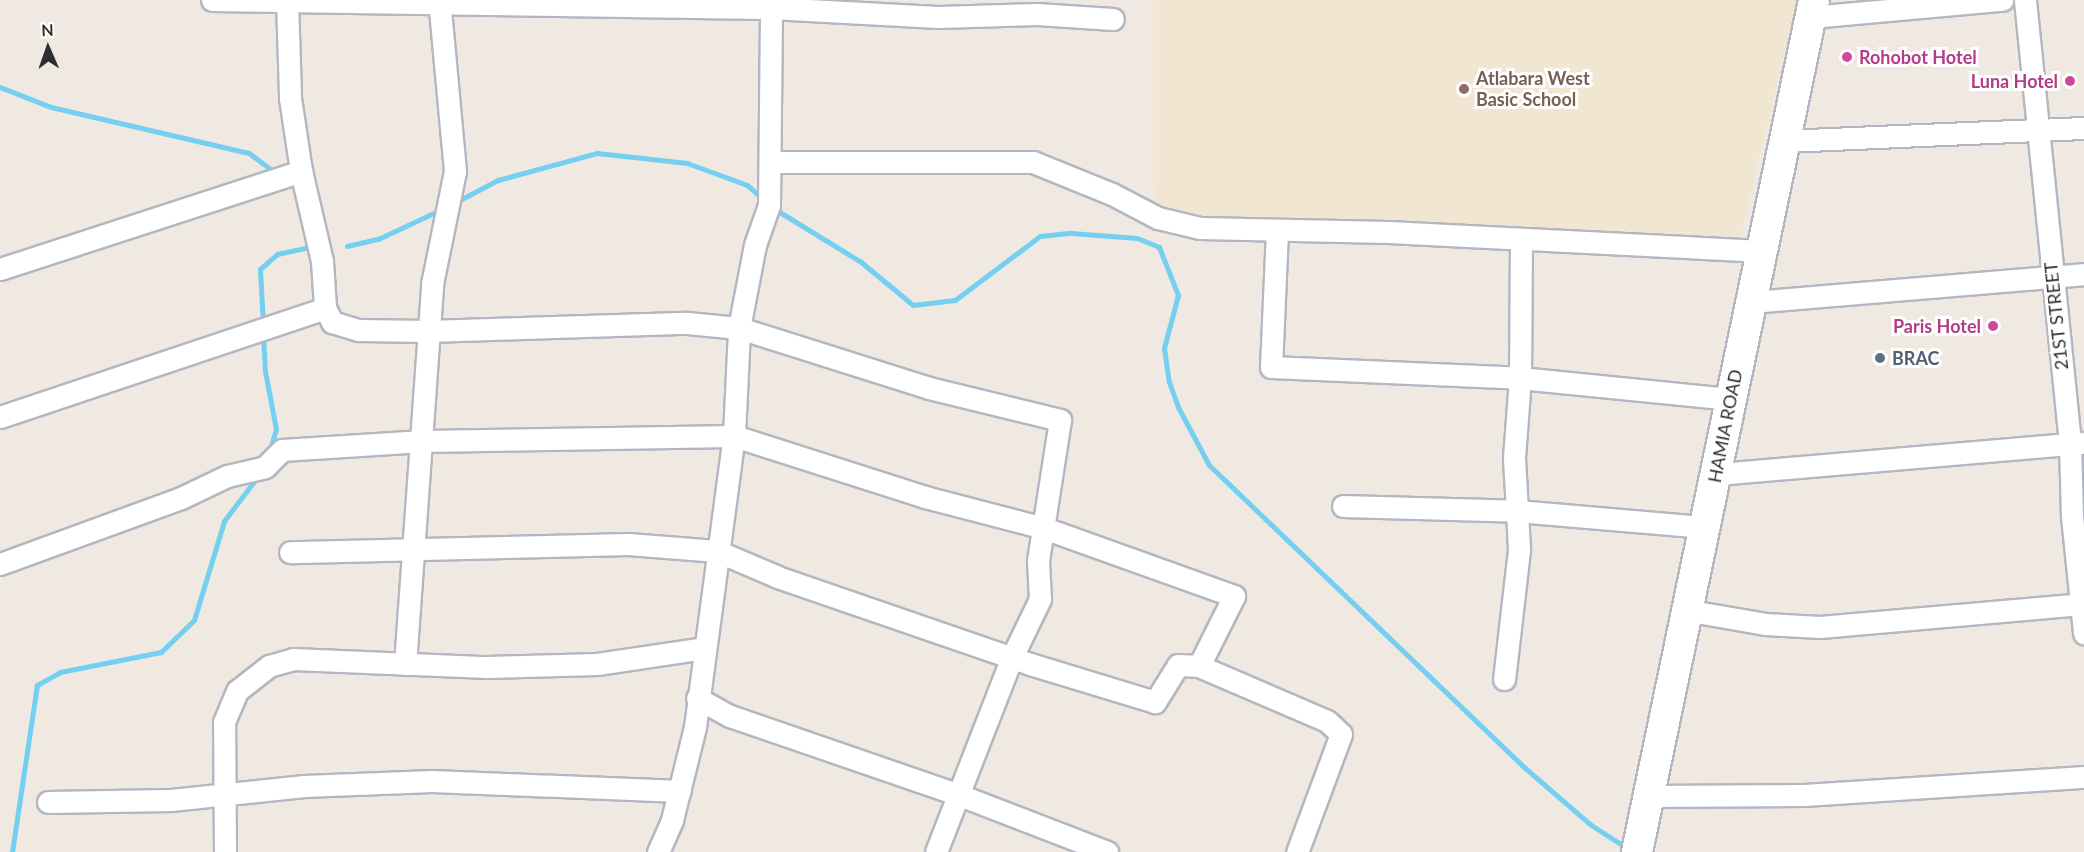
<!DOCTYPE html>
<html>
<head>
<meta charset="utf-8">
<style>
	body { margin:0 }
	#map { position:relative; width:2084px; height:852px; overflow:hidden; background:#efe9e1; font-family:Lato,sans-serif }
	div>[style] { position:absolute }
	.education>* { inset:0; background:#f0e6d1 }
	.stream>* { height:5px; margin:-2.5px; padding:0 2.5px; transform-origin:2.5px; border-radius:2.5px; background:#75cff0 }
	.roads { filter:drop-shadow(2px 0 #b4b7c1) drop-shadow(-2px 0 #b4b7c1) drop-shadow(0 2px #b4b7c1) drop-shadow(0 -2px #b4b7c1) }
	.street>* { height:21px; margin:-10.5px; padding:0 10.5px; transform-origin:10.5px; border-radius:10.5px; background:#fff }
	.secondary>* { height:30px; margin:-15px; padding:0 15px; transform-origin:15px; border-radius:15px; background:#fff }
	.dots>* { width:16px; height:16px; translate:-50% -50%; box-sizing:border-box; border:3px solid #fff; border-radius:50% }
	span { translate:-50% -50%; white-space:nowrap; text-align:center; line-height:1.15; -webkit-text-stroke:6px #fff; paint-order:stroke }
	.hotel-label { font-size:18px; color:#b23c85; font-weight:700 }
	.left { translate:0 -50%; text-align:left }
	.right { translate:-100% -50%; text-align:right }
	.education-label { font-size:18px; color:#785e54; font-weight:700 }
	.street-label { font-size:18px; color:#2e2e2e }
	.service-label { font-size:18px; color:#4e5e75; font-weight:700 }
	.north { position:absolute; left:18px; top:18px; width:60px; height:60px; -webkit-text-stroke:4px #fff; paint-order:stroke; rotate:358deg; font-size:16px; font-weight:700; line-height:24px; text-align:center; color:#2e2e2e }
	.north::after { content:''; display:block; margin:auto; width:21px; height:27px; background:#2e2e2e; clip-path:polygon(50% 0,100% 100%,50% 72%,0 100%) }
</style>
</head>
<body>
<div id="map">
	<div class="education">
		<div style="clip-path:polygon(1153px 0,1797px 0,1740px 238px,1210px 220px,1174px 213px,1155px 201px,1153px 178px)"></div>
	</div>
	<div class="stream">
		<div style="left:0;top:87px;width:55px;rotate:21.4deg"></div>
		<div style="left:51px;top:107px;width:203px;rotate:13.1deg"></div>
		<div style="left:249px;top:153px;width:34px;rotate:37deg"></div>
		<div style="left:454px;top:203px;width:50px;rotate:-27.6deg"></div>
		<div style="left:498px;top:180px;width:103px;rotate:-15.3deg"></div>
		<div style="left:597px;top:153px;width:91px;rotate:6.3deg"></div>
		<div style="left:687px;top:163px;width:64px;rotate:20.1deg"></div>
		<div style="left:747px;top:185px;width:23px;rotate:41deg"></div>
		<div style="left:773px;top:208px;width:103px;rotate:31.5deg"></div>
		<div style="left:861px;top:262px;width:67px;rotate:39.6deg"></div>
		<div style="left:913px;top:305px;width:42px;rotate:-6.8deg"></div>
		<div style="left:955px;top:300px;width:106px;rotate:-37deg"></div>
		<div style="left:1040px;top:236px;width:31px;rotate:-6deg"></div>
		<div style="left:1071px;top:233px;width:66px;rotate:4.3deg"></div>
		<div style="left:1137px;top:238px;width:24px;rotate:22deg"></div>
		<div style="left:1159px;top:247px;width:52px;rotate:68.4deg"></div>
		<div style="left:1178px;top:295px;width:55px;rotate:104.8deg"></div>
		<div style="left:1164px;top:348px;width:34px;rotate:82deg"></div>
		<div style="left:1169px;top:382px;width:27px;rotate:70deg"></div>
		<div style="left:1178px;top:407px;width:66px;rotate:61.9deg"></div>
		<div style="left:1209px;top:465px;width:438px;rotate:43.8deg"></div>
		<div style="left:1525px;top:768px;width:87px;rotate:40.8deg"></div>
		<div style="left:1591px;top:825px;width:43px;rotate:32.6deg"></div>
		<div style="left:347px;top:246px;width:32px;rotate:-13deg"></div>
		<div style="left:378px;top:239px;width:68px;rotate:-25.1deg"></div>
		<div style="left:263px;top:325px;width:56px;rotate:-93.1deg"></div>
		<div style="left:260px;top:269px;width:23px;rotate:-41deg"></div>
		<div style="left:277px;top:254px;width:39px;rotate:-12deg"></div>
		<div style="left:263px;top:334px;width:37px;rotate:87deg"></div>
		<div style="left:265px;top:371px;width:59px;rotate:79.3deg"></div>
		<div style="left:276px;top:429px;width:24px;rotate:107deg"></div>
		<div style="left:12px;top:852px;width:169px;rotate:-81.5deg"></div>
		<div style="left:37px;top:685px;width:26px;rotate:-29deg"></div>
		<div style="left:60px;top:672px;width:103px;rotate:-11.2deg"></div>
		<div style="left:161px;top:652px;width:46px;rotate:-44.1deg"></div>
		<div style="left:194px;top:620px;width:103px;rotate:-73.1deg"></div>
		<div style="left:224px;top:521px;width:56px;rotate:-52.9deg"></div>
	</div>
	<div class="roads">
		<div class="street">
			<div style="left:212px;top:0;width:559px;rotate:0.82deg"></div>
			<div style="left:771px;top:8px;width:167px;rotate:3.1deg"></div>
			<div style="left:938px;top:17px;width:99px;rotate:-1.7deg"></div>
			<div style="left:1037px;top:14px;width:76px;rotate:3.8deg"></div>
			<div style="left:287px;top:0;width:98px;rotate:88.2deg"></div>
			<div style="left:290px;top:98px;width:74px;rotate:81.4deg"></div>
			<div style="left:301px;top:171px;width:92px;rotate:76.9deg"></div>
			<div style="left:322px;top:261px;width:47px;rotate:86.3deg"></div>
			<div style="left:325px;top:308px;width:16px;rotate:63deg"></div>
			<div style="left:332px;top:322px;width:28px;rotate:17deg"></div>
			<div style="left:359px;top:330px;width:69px;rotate:0.8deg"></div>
			<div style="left:428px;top:331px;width:259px;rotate:-1.8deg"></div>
			<div style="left:687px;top:323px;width:52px;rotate:5.5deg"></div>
			<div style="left:739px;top:328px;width:199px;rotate:17.5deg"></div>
			<div style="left:929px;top:388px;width:135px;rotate:13.7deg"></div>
			<div style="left:1060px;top:420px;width:143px;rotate:98.9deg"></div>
			<div style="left:1038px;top:561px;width:38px;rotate:87deg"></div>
			<div style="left:1040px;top:599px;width:64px;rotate:115.8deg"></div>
			<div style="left:1012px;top:657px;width:209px;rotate:111.3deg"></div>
			<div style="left:2025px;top:0;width:446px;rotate:84.2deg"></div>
			<div style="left:2070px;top:444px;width:72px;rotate:88.4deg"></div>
			<div style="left:2072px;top:516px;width:118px;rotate:84.1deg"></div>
			<div style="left:1810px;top:17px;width:193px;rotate:-5.1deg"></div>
			<div style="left:1785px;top:141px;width:299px;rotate:-2.5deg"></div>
			<div style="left:771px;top:162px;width:262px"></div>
			<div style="left:1033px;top:162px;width:85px;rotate:22.1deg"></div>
			<div style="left:1112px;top:194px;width:52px;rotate:27.6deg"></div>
			<div style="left:1158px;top:218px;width:43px;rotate:13.4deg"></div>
			<div style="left:1200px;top:228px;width:188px;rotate:1.2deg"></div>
			<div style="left:1388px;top:232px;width:375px;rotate:2.9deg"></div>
			<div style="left:1277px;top:230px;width:137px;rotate:92.5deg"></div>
			<div style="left:1271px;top:367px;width:249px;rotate:2.5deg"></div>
			<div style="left:1520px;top:378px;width:210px;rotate:5.7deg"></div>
			<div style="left:1521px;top:239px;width:139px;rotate:90.4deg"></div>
			<div style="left:1520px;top:378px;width:80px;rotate:94.3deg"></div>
			<div style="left:1514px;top:458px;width:53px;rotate:86.8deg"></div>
			<div style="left:1517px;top:511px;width:186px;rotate:4.9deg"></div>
			<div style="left:0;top:269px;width:317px;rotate:-18deg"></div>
			<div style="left:1752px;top:302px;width:333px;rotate:-4.8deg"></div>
			<div style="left:0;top:417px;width:343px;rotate:-18.5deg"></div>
			<div style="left:1718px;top:474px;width:365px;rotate:-4.9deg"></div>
			<div style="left:1343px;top:506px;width:174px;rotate:1.6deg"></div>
			<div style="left:1517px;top:511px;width:39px;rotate:87deg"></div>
			<div style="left:1519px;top:550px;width:130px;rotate:96.6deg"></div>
			<div style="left:0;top:564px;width:193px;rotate:-20deg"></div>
			<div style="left:181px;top:498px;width:51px;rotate:-25.6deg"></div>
			<div style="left:227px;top:476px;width:39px;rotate:-13deg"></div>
			<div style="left:265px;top:467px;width:24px;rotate:-45deg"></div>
			<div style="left:282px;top:450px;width:141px;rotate:-3.7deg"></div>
			<div style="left:423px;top:441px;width:311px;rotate:-0.9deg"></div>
			<div style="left:734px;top:436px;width:201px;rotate:17.7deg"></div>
			<div style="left:925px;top:497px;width:123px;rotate:14.6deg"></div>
			<div style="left:1044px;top:528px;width:202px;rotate:19.7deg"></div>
			<div style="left:1234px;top:596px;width:78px;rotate:116.6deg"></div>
			<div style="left:1199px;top:666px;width:21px;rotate:-177deg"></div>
			<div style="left:1178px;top:665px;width:44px;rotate:121.9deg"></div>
			<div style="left:1155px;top:702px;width:131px;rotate:-163.1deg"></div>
			<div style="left:1030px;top:664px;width:267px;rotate:-161deg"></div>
			<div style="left:778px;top:577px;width:66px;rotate:-156.9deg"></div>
			<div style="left:717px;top:551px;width:89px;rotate:-175.5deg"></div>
			<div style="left:628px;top:544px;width:338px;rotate:178.6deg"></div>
			<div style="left:1685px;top:610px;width:81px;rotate:9.9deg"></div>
			<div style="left:1765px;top:624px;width:55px;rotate:3.1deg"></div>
			<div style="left:1820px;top:627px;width:265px;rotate:-5deg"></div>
			<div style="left:405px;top:664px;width:381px;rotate:-85.9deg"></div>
			<div style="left:432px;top:284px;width:115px;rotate:-78.5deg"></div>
			<div style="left:455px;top:171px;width:172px;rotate:-95.3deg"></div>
			<div style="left:1199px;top:666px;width:139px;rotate:23.3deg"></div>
			<div style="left:1327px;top:721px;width:19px;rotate:43deg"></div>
			<div style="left:1341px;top:734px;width:126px;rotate:110.4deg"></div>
			<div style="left:697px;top:698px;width:38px;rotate:29deg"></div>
			<div style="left:730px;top:716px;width:240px;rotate:19deg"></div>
			<div style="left:957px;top:794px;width:161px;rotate:21.1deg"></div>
			<div style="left:1649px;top:796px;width:155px;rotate:-0.4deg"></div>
			<div style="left:1804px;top:795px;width:281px;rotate:-3.7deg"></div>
			<div style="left:48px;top:802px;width:123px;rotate:-0.9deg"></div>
			<div style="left:171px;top:800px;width:134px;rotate:-6deg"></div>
			<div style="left:304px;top:786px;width:128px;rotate:-2.2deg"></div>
			<div style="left:432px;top:781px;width:248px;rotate:2.3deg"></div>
			<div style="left:225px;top:852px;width:130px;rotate:-90.4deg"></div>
			<div style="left:224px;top:722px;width:34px;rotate:-67deg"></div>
			<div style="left:237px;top:691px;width:41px;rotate:-38deg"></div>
			<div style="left:269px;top:666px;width:25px;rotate:-16deg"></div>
			<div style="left:293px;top:659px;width:194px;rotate:2.4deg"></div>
			<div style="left:487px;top:667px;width:110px;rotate:-1.6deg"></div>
			<div style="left:597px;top:664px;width:108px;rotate:-8.5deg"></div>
			<div style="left:658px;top:852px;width:35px;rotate:-66deg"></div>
			<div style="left:672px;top:820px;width:96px;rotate:-76.1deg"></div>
			<div style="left:695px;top:727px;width:294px;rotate:-82.4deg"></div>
			<div style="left:734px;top:436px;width:108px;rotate:-87.3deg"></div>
			<div style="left:739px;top:328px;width:85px;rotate:-79.1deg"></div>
			<div style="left:755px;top:245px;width:42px;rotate:-70.7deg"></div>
			<div style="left:769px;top:205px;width:205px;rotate:-89.4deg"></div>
		</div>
		<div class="secondary">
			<div style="left:1637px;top:852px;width:870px;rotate:-78.26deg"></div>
		</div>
	</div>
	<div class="dots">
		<div style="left:1847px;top:57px;background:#d1479c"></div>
		<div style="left:2070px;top:81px;background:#d1479c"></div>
		<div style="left:1464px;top:89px;background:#8d6e63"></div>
		<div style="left:1993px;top:326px;background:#d1479c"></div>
		<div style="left:1880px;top:358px;background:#5c6f8a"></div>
	</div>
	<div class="hotel-label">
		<span class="left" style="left:1859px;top:57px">Rohobot Hotel</span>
		<span class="right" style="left:2058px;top:81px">Luna Hotel</span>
		<span class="right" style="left:1981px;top:326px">Paris Hotel</span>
	</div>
	<div class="education-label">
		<span class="left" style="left:1476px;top:89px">Atlabara West<br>Basic School</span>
	</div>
	<div class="street-label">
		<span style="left:2056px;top:316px;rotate:-96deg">21ST STREET</span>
		<span style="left:1725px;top:426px;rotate:-79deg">HAMIA ROAD</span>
	</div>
	<div class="service-label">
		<span class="left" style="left:1892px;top:358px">BRAC</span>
	</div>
	<div class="north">N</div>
</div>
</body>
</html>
